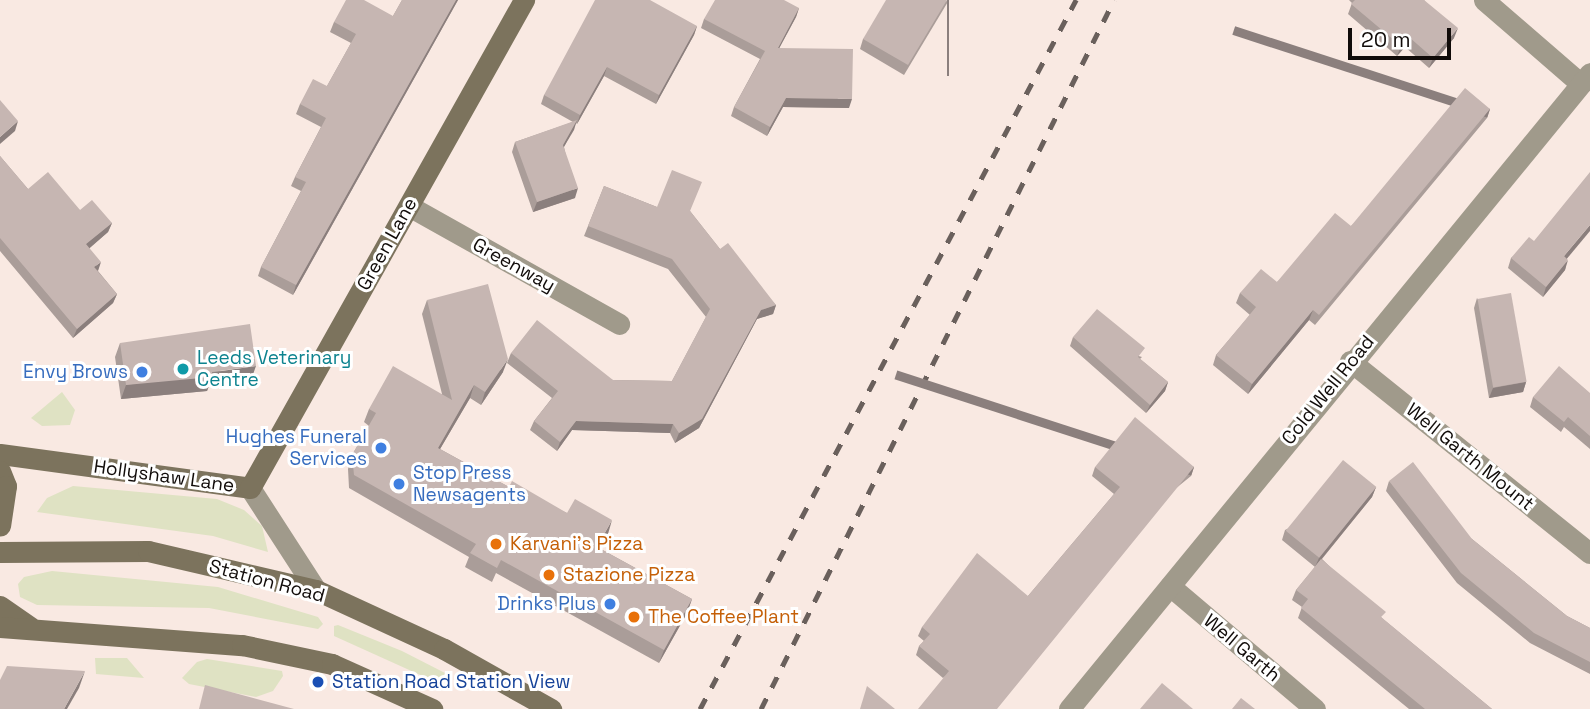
<!DOCTYPE html>
<html>
<head>
<meta charset="utf-8">
<style>
	body { margin:0 }
	#map { position:relative; width:1590px; height:709px; overflow:hidden; background:#f9e9e2; font-family:"Space Grotesk",sans-serif }
	div>[style] { position:absolute }
	.green>* { inset:0; background:#dfe2c3 }
	.street>* { height:21px; margin:-10.5px; padding:0 10.5px; transform-origin:10.5px; border-radius:10.5px; background:#a09a8b }
	.secondary>* { height:21px; margin:-10.5px; padding:0 10.5px; transform-origin:10.5px; border-radius:10.5px; background:#7c735d }
	.rail>* { height:5px; margin-top:-2.5px; transform-origin:0; background:repeating-linear-gradient(90deg,#6a605c 0 12px,transparent 0 24px) }
	.wall>* { inset:0; background:#aa9d99 }
	.shaded-wall>* { inset:0; background:#8b7f7d; transform-origin:0 0 }
	.building>* { inset:0; background:#c6b6b2; transform-origin:0 0 }
	.dots>* { width:19px; height:19px; translate:-50% -50%; box-sizing:border-box; border:4px solid #fff; border-radius:50% }
	span { translate:-50% -50%; white-space:nowrap; text-align:center; line-height:1.15; -webkit-text-stroke:6px #fff; paint-order:stroke }
	.street-label { font-size:19px; color:#100b09 }
	.culture-label { font-size:19px; color:#0d838f }
	.left { translate:0 -50%; text-align:left }
	.shop-label { font-size:19px; color:#366cbe }
	.right { translate:-100% -50%; text-align:right }
	.food-label { font-size:19px; color:#c56008 }
	.transit-label { font-size:19px; color:#164399 }
	.scale { position:absolute; left:1348px; top:28px; width:103px; height:32px; box-sizing:border-box; border:4px solid #100b09; border-top:0; padding-left:9px; font-size:21px; line-height:24px; white-space:nowrap; color:#100b09; -webkit-text-stroke:5px #fff; paint-order:stroke }
</style>
</head>
<body>
<div id="map">
	<div class="green">
		<div style="clip-path:polygon(62px 392px,75px 410px,70px 425px,42px 426px,31px 418px)"></div>
		<div style="clip-path:polygon(73px 486px,217px 499px,244px 510px,262px 526px,268px 552px,213px 536px,37px 512px,47px 498px)"></div>
		<div style="clip-path:polygon(52px 571px,218px 587px,318px 617px,323px 624px,318px 629px,209px 608px,37px 605px,20px 597px,18px 584px,24px 577px)"></div>
		<div style="clip-path:polygon(338px 625px,402px 651px,445px 673px,438px 683px,334px 636px,334px 626px)"></div>
		<div style="clip-path:polygon(95px 658px,127px 658px,144px 678px,96px 674px)"></div>
		<div style="clip-path:polygon(207px 659px,282px 671px,283px 676px,273px 691px,256px 697px,189px 684px,182px 678px,197px 662px)"></div>
	</div>
	<div class="street">
		<div style="left:1484px;top:0;width:128px;rotate:40.9deg"></div>
		<div style="left:409px;top:206px;width:241px;rotate:29.3deg"></div>
		<div style="left:1350px;top:361px;width:307px;rotate:38.7deg"></div>
		<div style="left:250px;top:488px;width:121px;rotate:57.1deg"></div>
		<div style="left:1170px;top:586px;width:190px;rotate:40.3deg"></div>
		<div style="left:1069px;top:709px;width:822px;rotate:-50.68deg"></div>
	</div>
	<div class="secondary">
		<div style="left:0;top:454px;width:252px;rotate:7.7deg"></div>
		<div style="left:250px;top:488px;width:560px;rotate:-60.69deg"></div>
		<div style="left:0;top:471px;width:16px;rotate:68deg"></div>
		<div style="left:6px;top:486px;width:40px;rotate:98.5deg"></div>
		<div style="left:0;top:552px;width:148px;rotate:-0.4deg"></div>
		<div style="left:148px;top:551px;width:172px;rotate:13.1deg"></div>
		<div style="left:316px;top:590px;width:141px;rotate:24.7deg"></div>
		<div style="left:444px;top:649px;width:123px;rotate:29.3deg"></div>
		<div style="left:0;top:606px;width:37px;rotate:35deg"></div>
		<div style="left:0;top:627px;width:243px;rotate:4.3deg"></div>
		<div style="left:242px;top:645px;width:92px;rotate:11.9deg"></div>
		<div style="left:332px;top:664px;width:110px;rotate:24.2deg"></div>
	</div>
	<div class="rail">
		<div style="left:700px;top:709px;width:803px;rotate:-62.06deg"></div>
		<div style="left:761px;top:709px;width:792px;rotate:-63.53deg"></div>
	</div>
	<div class="wall">
		<div style="clip-path:polygon(402px 0,458px 0,293px 295px,258px 276px,261px 267px,301px 191px,291px 186px,295px 177px,321px 127px,296px 114px,300px 104px,327px 86px,351px 43px,330px 32px,334px 22px,393px 16px)"></div>
		<div style="clip-path:polygon(949px 0,904px 75px,860px 49px,863px 39px)"></div>
		<div style="clip-path:polygon(1349px 0,1424px 0,1454px 38px,1429px 68px,1405px 47px,1397px 56px,1348px 14px,1352px 3px)"></div>
		<div style="clip-path:polygon(799px 8px,796px 17px,779px 48px,849px 108px,783px 107px,767px 136px,731px 116px,734px 107px,760px 59px,701px 28px,704px 19px)"></div>
		<div style="clip-path:polygon(697px 26px,694px 35px,656px 104px,604px 76px,577px 124px,576px 123px,564px 147px,575px 198px,533px 212px,512px 152px,515px 142px,573px 122px,541px 104px,544px 95px)"></div>
		<div style="clip-path:polygon(1490px 109px,1487px 118px,1315px 325px,1309px 320px,1248px 394px,1213px 365px,1216px 355px,1250px 315px,1236px 303px,1240px 293px,1277px 282px,1351px 226px)"></div>
		<div style="clip-path:polygon(0 156px,28px 189px,112px 223px,108px 232px,89px 248px,98px 271px,117px 294px,113px 303px,73px 338px,0 251px)"></div>
		<div style="clip-path:polygon(604px 186px,657px 207px,690px 211px,720px 249px,776px 305px,773px 314px,757px 319px,699px 428px,675px 443px,670px 433px,572px 430px,557px 451px,530px 430px,534px 421px,552px 398px,507px 363px,511px 353px,613px 380px,672px 381px,706px 317px,668px 269px,584px 236px)"></div>
		<div style="clip-path:polygon(1534px 241px,1567px 259px,1565px 270px,1543px 297px,1508px 268px,1511px 258px)"></div>
		<div style="clip-path:polygon(1477px 298px,1526px 382px,1523px 392px,1489px 398px,1474px 308px)"></div>
		<div style="clip-path:polygon(427px 300px,503px 372px,481px 405px,470px 398px,440px 449px,509px 487px,567px 513px,608px 534px,599px 548px,692px 599px,687px 613px,659px 663px,496px 573px,492px 582px,465px 567px,469px 557px,349px 488px,348px 469px,352px 455px,369px 426px,364px 422px,369px 409px,442px 394px,422px 314px)"></div>
		<div style="clip-path:polygon(1073px 337px,1142px 357px,1140px 359px,1168px 382px,1165px 391px,1146px 413px,1070px 346px)"></div>
		<div style="clip-path:polygon(120px 343px,251px 380px,209px 386px,207px 391px,121px 399px,115px 357px)"></div>
		<div style="clip-path:polygon(1590px 393px,1590px 449px,1564px 427px,1561px 432px,1530px 407px,1533px 397px)"></div>
		<div style="clip-path:polygon(1095px 467px,1194px 467px,1191px 476px,943px 678px,916px 655px,919px 646px,924px 641px,918px 636px,922px 627px,1028px 596px,1114px 494px,1092px 476px)"></div>
		<div style="clip-path:polygon(1389px 481px,1472px 539px,1567px 616px,1590px 628px,1590px 674px,1530px 643px,1457px 583px,1386px 491px)"></div>
		<div style="clip-path:polygon(1376px 487px,1372px 497px,1322px 559px,1383px 619px,1492px 709px,1409px 709px,1298px 618px,1302px 607px,1292px 600px,1296px 590px,1315px 567px,1282px 540px,1285px 530px)"></div>
	</div>
	<div class="shaded-wall">
		<div style="clip-path:polygon(456px 0,458px 0,293px 295px,296px 285px)"></div>
		<div style="left:947px;top:0;width:2px;height:76px"></div>
		<div style="clip-path:polygon(799px 8px,796px 17px,774px 58px,778px 48px)"></div>
		<div style="clip-path:polygon(697px 26px,694px 35px,656px 104px,659px 95px)"></div>
		<div style="clip-path:polygon(1458px 28px,1454px 38px,1429px 68px,1433px 58px)"></div>
		<div style="clip-path:polygon(1409px 37px,1405px 47px,1397px 56px,1401px 46px)"></div>
		<div style="clip-path:polygon(607px 67px,604px 76px,577px 124px,580px 115px)"></div>
		<div style="clip-path:polygon(786px 98px,852px 99px,849px 108px,783px 107px,767px 136px,770px 127px)"></div>
		<div style="left:1490px;top:109px;width:9px;height:268px;rotate:108deg"></div>
		<div style="clip-path:polygon(577px 120px,574px 130px,559px 155px,563px 145px)"></div>
		<div style="clip-path:polygon(18px 121px,15px 131px,0 144px,0 137px)"></div>
		<div style="clip-path:polygon(578px 188px,575px 198px,533px 212px,537px 202px)"></div>
		<div style="clip-path:polygon(112px 223px,108px 232px,83px 254px,86px 244px)"></div>
		<div style="clip-path:polygon(1590px 225px,1590px 231px,1560px 267px,1564px 256px)"></div>
		<div style="clip-path:polygon(1568px 260px,1565px 270px,1543px 297px,1546px 287px)"></div>
		<div style="clip-path:polygon(101px 262px,98px 271px,94px 267px)"></div>
		<div style="clip-path:polygon(117px 294px,113px 303px,73px 338px,77px 329px)"></div>
		<div style="clip-path:polygon(776px 305px,773px 314px,757px 319px,699px 428px,675px 443px,679px 433px,761px 310px)"></div>
		<div style="clip-path:polygon(1313px 310px,1309px 320px,1248px 394px,1252px 384px)"></div>
		<div style="clip-path:polygon(508px 359px,503px 372px,481px 405px,485px 392px)"></div>
		<div style="clip-path:polygon(256px 366px,251px 380px,209px 386px,207px 391px,121px 399px,126px 385px)"></div>
		<div style="clip-path:polygon(1168px 382px,1165px 391px,1146px 413px,1150px 405px)"></div>
		<div style="clip-path:polygon(1526px 382px,1523px 392px,1489px 398px,1493px 388px)"></div>
		<div style="clip-path:polygon(474px 385px,470px 398px,433px 461px,438px 448px)"></div>
		<div style="clip-path:polygon(576px 421px,673px 424px,670px 433px,572px 430px,557px 451px,560px 442px)"></div>
		<div style="left:1194px;top:467px;width:9px;height:312px;rotate:108deg"></div>
		<div style="clip-path:polygon(1376px 487px,1372px 497px,1315px 567px,1319px 558px)"></div>
		<div style="clip-path:polygon(612px 520px,608px 534px,592px 560px,597px 547px)"></div>
		<div style="clip-path:polygon(692px 599px,687px 613px,659px 663px,664px 650px)"></div>
		<div style="clip-path:polygon(85px 671px,79px 688px,67px 709px,64px 709px)"></div>
	</div>
	<div class="building">
		<div style="clip-path:polygon(346px 0,364px 0,393px 16px,402px 0,456px 0,296px 285px,261px 267px,306px 182px,295px 177px,326px 118px,300px 104px,313px 79px,327px 86px,356px 34px,334px 22px)"></div>
		<div style="clip-path:polygon(595px 0,650px 0,697px 26px,659px 95px,607px 67px,580px 115px,544px 95px)"></div>
		<div style="clip-path:polygon(715px 0,784px 0,799px 8px,778px 48px,853px 49px,852px 99px,786px 98px,770px 127px,734px 107px,765px 51px,704px 19px)"></div>
		<div style="clip-path:polygon(886px 0,947px 0,908px 65px,863px 39px)"></div>
		<div style="clip-path:polygon(1355px 0,1424px 0,1458px 28px,1433px 58px,1409px 37px,1401px 46px,1351px 4px)"></div>
		<div style="clip-path:polygon(1465px 88px,1490px 109px,1319px 315px,1313px 310px,1252px 384px,1216px 355px,1256px 307px,1240px 293px,1261px 269px,1277px 282px,1335px 213px,1351px 226px)"></div>
		<div style="clip-path:polygon(0 100px,18px 121px,0 137px)"></div>
		<div style="clip-path:polygon(577px 120px,563px 145px,578px 188px,537px 202px,515px 142px)"></div>
		<div style="clip-path:polygon(0 156px,28px 189px,48px 172px,80px 210px,92px 200px,112px 223px,86px 244px,101px 262px,94px 267px,117px 294px,77px 329px,0 238px)"></div>
		<div style="clip-path:polygon(672px 170px,702px 182px,690px 211px,720px 249px,728px 243px,776px 305px,761px 310px,702px 419px,679px 433px,673px 424px,576px 421px,560px 442px,534px 421px,558px 391px,511px 353px,537px 320px,613px 380px,672px 381px,710px 309px,672px 259px,588px 226px,604px 186px,657px 207px)"></div>
		<div style="clip-path:polygon(1590px 172px,1590px 225px,1564px 256px,1568px 260px,1546px 287px,1511px 258px,1529px 237px,1534px 241px)"></div>
		<div style="clip-path:polygon(488px 284px,508px 359px,485px 392px,474px 385px,438px 448px,509px 487px,512px 481px,567px 513px,575px 499px,612px 520px,597px 547px,692px 599px,664px 650px,501px 560px,497px 568px,470px 553px,476px 544px,354px 475px,352px 455px,376px 413px,369px 409px,393px 366px,452px 400px,427px 300px)"></div>
		<div style="left:1511px;top:293px;width:90px;height:34px;rotate:80deg"></div>
		<div style="clip-path:polygon(1097px 309px,1145px 348px,1138px 357px,1168px 382px,1150px 405px,1073px 337px)"></div>
		<div style="clip-path:polygon(250px 324px,256px 366px,212px 372px,212px 377px,126px 385px,120px 343px)"></div>
		<div style="clip-path:polygon(1559px 366px,1590px 393px,1590px 436px,1568px 417px,1564px 422px,1533px 397px)"></div>
		<div style="clip-path:polygon(1135px 417px,1194px 467px,997px 709px,918px 709px,949px 671px,919px 646px,930px 634px,922px 627px,977px 553px,1028px 596px,1120px 487px,1095px 467px)"></div>
		<div style="left:1343px;top:460px;width:43px;height:91px;rotate:39deg"></div>
		<div style="clip-path:polygon(1413px 462px,1472px 539px,1567px 616px,1590px 628px,1590px 662px,1534px 633px,1461px 573px,1389px 481px)"></div>
		<div style="clip-path:polygon(1321px 559px,1386px 612px,1381px 617px,1492px 709px,1425px 709px,1301px 608px,1308px 599px,1296px 590px)"></div>
		<div style="clip-path:polygon(7px 666px,85px 671px,64px 709px,0 709px,0 680px)"></div>
		<div style="clip-path:polygon(1162px 683px,1193px 709px,1140px 709px)"></div>
		<div style="clip-path:polygon(205px 685px,294px 709px,199px 709px)"></div>
		<div style="clip-path:polygon(867px 686px,895px 709px,860px 709px)"></div>
		<div style="clip-path:polygon(1241px 698px,1255px 709px,1232px 709px)"></div>
	</div>
	<div class="dots">
		<div style="left:183px;top:369px;background:#0f9aa8"></div>
		<div style="left:142px;top:372px;background:#3f7fe0"></div>
		<div style="left:381px;top:448px;background:#3f7fe0"></div>
		<div style="left:399px;top:484px;background:#3f7fe0"></div>
		<div style="left:496px;top:544px;background:#e8710a"></div>
		<div style="left:549px;top:575px;background:#e8710a"></div>
		<div style="left:610px;top:604px;background:#3f7fe0"></div>
		<div style="left:634px;top:617px;background:#e8710a"></div>
		<div style="left:318px;top:682px;background:#1a4fb4"></div>
	</div>
	<div class="street-label">
		<span style="left:387px;top:244px;rotate:-61deg">Green Lane</span>
		<span style="left:514px;top:265px;rotate:29deg">Greenway</span>
		<span style="left:1328px;top:390px;rotate:-51deg">Cold Well Road</span>
		<span style="left:1470px;top:457px;rotate:39deg">Well Garth Mount</span>
		<span style="left:164px;top:476px;rotate:8deg">Hollyshaw Lane</span>
		<span style="left:267px;top:581px;rotate:15deg">Station Road</span>
		<span style="left:1242px;top:648px;rotate:40deg">Well Garth</span>
	</div>
	<div class="culture-label">
		<span class="left" style="left:197px;top:369px">Leeds Veterinary<br>Centre</span>
	</div>
	<div class="shop-label">
		<span class="right" style="left:128px;top:372px">Envy Brows</span>
		<span class="right" style="left:367px;top:448px">Hughes Funeral<br>Services</span>
		<span class="left" style="left:413px;top:484px">Stop Press<br>Newsagents</span>
		<span class="right" style="left:596px;top:604px">Drinks Plus</span>
	</div>
	<div class="food-label">
		<span class="left" style="left:510px;top:544px">Karvani's Pizza</span>
		<span class="left" style="left:563px;top:575px">Stazione Pizza</span>
		<span class="left" style="left:648px;top:617px">The Coffee Plant</span>
	</div>
	<div class="transit-label">
		<span class="left" style="left:332px;top:682px">Station Road Station View</span>
	</div>
	<div class="scale">20 m</div>
</div>
</body>
</html>
